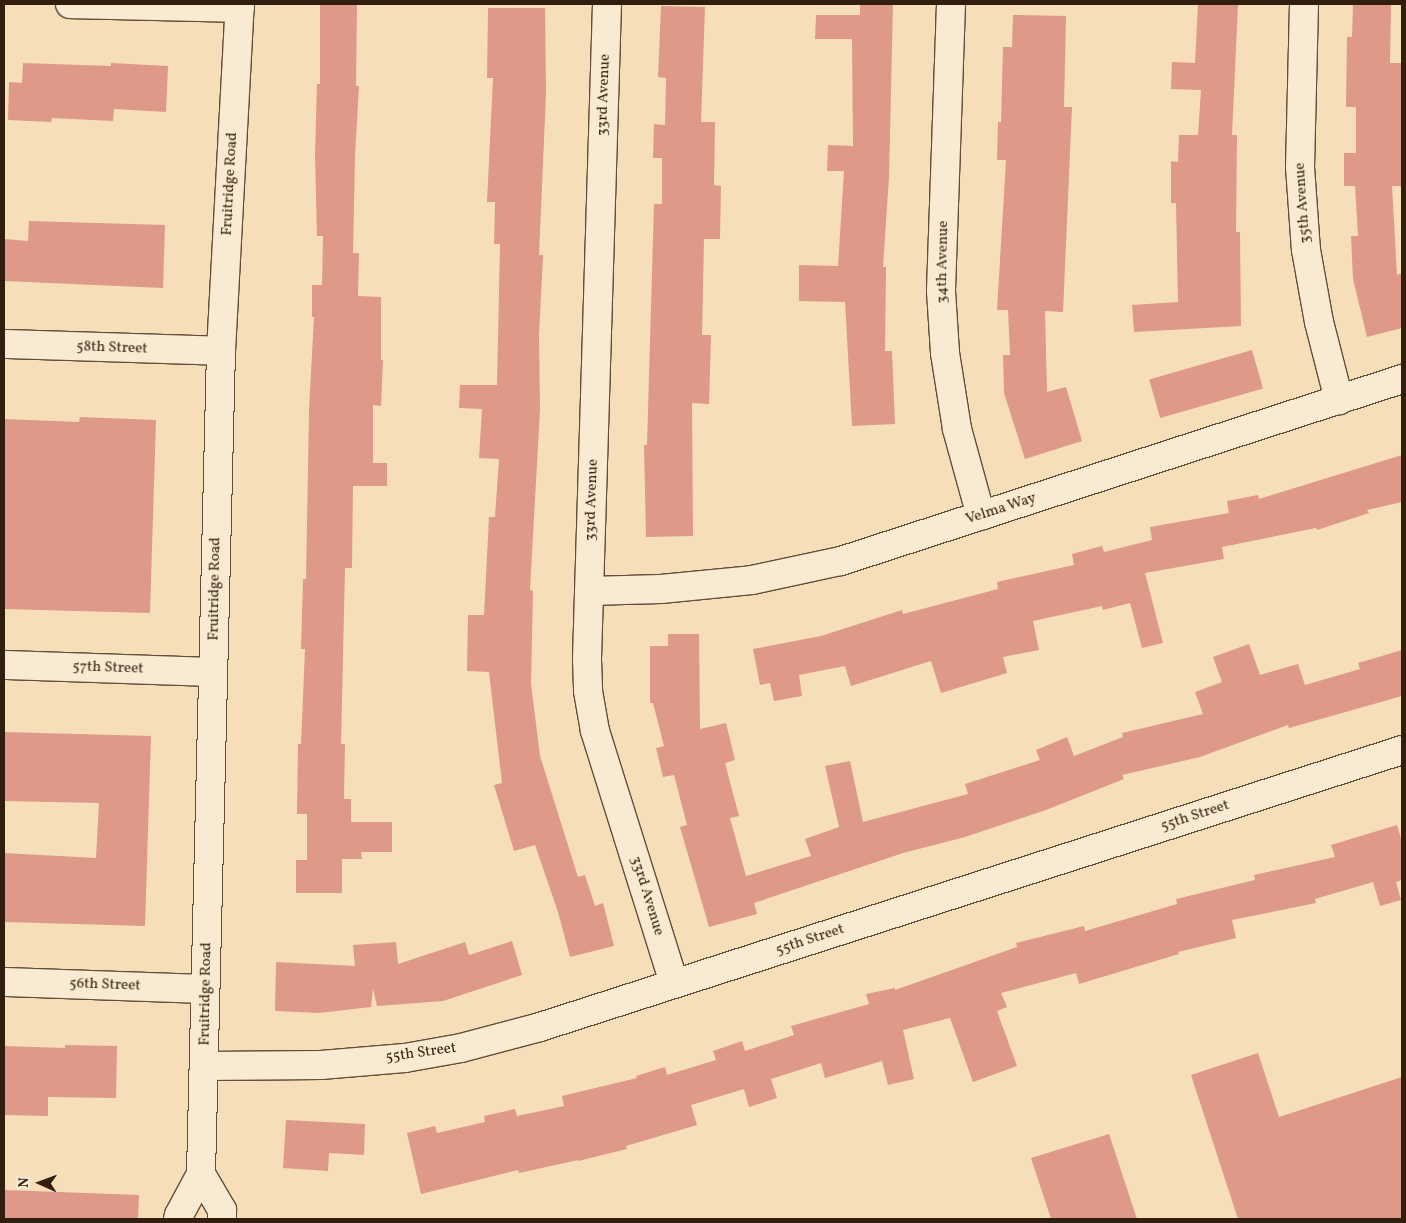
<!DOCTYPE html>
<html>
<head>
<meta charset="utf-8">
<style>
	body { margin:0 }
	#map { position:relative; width:1406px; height:1223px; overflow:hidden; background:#f6deb9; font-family:Vollkorn,serif }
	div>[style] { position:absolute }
	.building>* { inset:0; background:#de9989; transform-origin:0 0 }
	.roads { filter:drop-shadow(1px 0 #624e39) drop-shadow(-1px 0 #624e39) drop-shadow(0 1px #624e39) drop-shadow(0 -1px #624e39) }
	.street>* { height:28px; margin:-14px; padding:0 14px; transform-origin:14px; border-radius:14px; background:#f9ead2 }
	.secondary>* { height:28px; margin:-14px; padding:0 14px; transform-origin:14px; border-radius:14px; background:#f9ead2 }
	span { translate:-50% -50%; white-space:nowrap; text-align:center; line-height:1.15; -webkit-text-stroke:4px #f9ead2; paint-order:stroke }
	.street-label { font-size:15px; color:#311e0e }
	.frame { position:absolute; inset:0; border:5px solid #311e0e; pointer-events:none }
	.north { position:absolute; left:15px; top:1158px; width:50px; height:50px; -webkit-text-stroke:4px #f9ead2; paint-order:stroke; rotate:272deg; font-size:14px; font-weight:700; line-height:20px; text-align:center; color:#311e0e }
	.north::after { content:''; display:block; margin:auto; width:18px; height:22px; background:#311e0e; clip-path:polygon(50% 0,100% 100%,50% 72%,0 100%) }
</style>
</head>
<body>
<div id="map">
	<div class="building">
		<div style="clip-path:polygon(320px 4px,357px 4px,356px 86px,359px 86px,355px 156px,353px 253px,359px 253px,358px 296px,381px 297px,381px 360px,383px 360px,381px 406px,373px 405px,373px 463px,387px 463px,387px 486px,353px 486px,352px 568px,345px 568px,341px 744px,345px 744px,344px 799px,351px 799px,351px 822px,392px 822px,392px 852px,361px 852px,362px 859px,342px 859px,342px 893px,296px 893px,296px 860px,307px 860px,307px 814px,297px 814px,298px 744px,301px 744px,305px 649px,301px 649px,303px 579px,306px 579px,309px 410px,314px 317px,312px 317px,312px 285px,322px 285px,323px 236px,317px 236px,315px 155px,317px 84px,320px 84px)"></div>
		<div style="clip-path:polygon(860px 4px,893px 4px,889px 177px,883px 267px,886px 267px,885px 351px,892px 351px,895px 424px,852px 426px,845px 302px,799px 301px,799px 265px,838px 266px,844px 171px,827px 171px,828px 145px,853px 146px,852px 39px,815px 39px,816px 15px,860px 15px)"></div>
		<div style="clip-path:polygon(1198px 4px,1238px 4px,1232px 135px,1237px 135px,1236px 232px,1240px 232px,1241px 326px,1134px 332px,1132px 305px,1178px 302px,1176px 203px,1171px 203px,1171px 161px,1178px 162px,1179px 135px,1198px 135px,1201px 90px,1171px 89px,1172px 62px,1195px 63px)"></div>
		<div style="clip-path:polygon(1353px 4px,1391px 4px,1390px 63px,1402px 63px,1402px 186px,1392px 186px,1397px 275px,1402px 273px,1402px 328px,1367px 337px,1353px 279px,1351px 236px,1358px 236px,1355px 186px,1344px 186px,1344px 153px,1356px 153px,1356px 107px,1346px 107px,1347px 37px,1352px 37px)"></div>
		<div style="clip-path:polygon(661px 6px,705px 7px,701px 122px,715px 122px,714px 185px,721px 186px,720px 239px,704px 239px,702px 335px,711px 335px,709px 404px,692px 403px,693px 536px,646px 537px,644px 445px,647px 445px,654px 204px,662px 204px,662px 158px,653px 158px,654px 124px,665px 125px,666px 78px,658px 77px)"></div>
		<div style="clip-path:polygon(488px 8px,545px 8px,546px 94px,539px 255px,543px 255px,539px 336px,540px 410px,530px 590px,533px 591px,531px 684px,540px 756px,578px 877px,585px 875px,595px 906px,603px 903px,614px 946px,570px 957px,558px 912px,535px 845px,514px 851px,494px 785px,502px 783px,489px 672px,467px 671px,468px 615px,484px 615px,489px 517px,495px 517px,499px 459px,479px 458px,482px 409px,459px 408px,460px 385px,497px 385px,500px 244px,494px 244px,495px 202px,487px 202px,493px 78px,487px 78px)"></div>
		<div style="clip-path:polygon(1013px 15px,1066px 16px,1064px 107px,1072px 107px,1063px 312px,1045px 311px,1047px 392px,1066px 387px,1082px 441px,1025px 459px,1004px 393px,1003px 355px,1010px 355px,1008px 310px,997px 310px,1006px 160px,997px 160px,998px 122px,1001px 122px,1003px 47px,1012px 47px)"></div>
		<div style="clip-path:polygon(23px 63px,111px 66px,111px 63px,168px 66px,166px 112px,114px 109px,113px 121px,52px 118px,51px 122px,8px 120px,9px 82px,22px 83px)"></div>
		<div style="clip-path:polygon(29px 221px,165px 225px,163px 288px,4px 281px,4px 239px,28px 241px)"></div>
		<div style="left:1252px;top:350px;width:40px;height:107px;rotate:74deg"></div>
		<div style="clip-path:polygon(80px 417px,156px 420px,150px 613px,4px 609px,4px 419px,79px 422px)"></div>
		<div style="clip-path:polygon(1402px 455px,1402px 502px,1367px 510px,1369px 513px,1317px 530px,1316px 528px,1222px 547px,1224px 559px,1145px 573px,1163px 643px,1142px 648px,1130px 603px,1103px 610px,1102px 606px,1033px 621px,1039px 650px,1003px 657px,1007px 673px,941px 693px,931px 661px,851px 686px,845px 666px,799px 675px,802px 696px,774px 701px,770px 683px,760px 685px,753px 649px,821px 636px,902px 610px,903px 614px,998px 589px,997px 582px,1074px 565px,1072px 554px,1102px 546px,1104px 552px,1152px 540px,1150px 527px,1229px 513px,1227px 501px,1258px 495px,1259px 499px)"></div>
		<div style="clip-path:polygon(668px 634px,699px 634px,700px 729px,726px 723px,735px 760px,725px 763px,739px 816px,730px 818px,746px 876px,811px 856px,805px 839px,839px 827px,825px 766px,850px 761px,863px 822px,968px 794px,965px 784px,1040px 760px,1036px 750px,1067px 737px,1074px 756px,1123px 737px,1122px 733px,1203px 714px,1195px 692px,1222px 682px,1213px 657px,1249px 644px,1260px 675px,1298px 664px,1305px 685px,1360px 669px,1358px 663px,1402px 650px,1402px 696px,1289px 728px,1288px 725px,1200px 757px,1122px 775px,1124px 779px,1046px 810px,965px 837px,903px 853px,754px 903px,757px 914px,709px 927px,680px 827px,687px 825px,674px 775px,663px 777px,656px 748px,664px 746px,653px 703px,650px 703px,650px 646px,668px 646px)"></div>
		<div style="clip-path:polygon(4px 732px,151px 736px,145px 926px,4px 922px,4px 853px,96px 858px,99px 803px,4px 801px)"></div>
		<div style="clip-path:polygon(1397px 825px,1402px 842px,1402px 880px,1396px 882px,1401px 900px,1380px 906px,1373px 882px,1315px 899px,1316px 903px,1232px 920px,1236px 938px,1178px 952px,1179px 954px,1079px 984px,1076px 973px,1001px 993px,1007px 1007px,997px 1011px,1017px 1066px,973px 1082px,950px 1018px,903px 1030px,914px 1079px,888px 1085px,882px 1061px,825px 1078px,821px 1063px,771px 1079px,777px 1098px,749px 1107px,744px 1089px,691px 1105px,697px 1125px,626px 1146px,627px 1149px,578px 1161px,578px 1160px,519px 1173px,518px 1170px,421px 1194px,407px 1133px,435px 1126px,437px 1133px,485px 1122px,484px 1116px,515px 1109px,517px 1116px,564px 1106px,562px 1096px,637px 1078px,636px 1076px,665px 1067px,667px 1075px,716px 1060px,713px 1051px,742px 1041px,745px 1051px,794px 1035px,791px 1026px,869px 1004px,866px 994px,895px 988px,895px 990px,1017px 947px,1016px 943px,1084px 926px,1085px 931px,1177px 904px,1176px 899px,1255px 880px,1254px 875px,1335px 857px,1331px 845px)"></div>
		<div style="clip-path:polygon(512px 941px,522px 975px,443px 1001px,377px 1006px,373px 989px,371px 1007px,319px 1013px,275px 1011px,276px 962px,355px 966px,353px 945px,396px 942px,398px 964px,465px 942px,469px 955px)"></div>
		<div style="clip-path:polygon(65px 1045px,117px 1046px,116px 1098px,48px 1097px,48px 1116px,4px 1115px,4px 1046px,65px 1048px)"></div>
		<div style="clip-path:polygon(1258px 1053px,1279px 1117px,1402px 1077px,1402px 1219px,1238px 1219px,1191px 1075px)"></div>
		<div style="clip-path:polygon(286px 1120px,365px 1124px,364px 1155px,329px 1153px,328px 1171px,283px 1168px)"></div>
		<div style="clip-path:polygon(1109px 1134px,1137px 1219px,1051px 1219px,1031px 1158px)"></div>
		<div style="clip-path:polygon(4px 1190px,139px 1195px,138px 1219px,4px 1219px)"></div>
	</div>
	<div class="roads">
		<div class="street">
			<div style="left:70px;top:4px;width:170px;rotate:1.3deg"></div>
			<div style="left:607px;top:4px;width:655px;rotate:91.75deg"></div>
			<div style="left:587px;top:659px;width:32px;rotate:88deg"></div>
			<div style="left:588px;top:691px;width:41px;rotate:80.1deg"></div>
			<div style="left:595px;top:731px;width:264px;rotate:72.6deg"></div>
			<div style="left:951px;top:4px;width:287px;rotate:92deg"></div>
			<div style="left:941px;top:291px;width:62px;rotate:86.3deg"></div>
			<div style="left:945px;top:353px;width:77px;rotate:81deg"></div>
			<div style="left:957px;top:429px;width:90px;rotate:74.6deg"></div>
			<div style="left:1304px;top:4px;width:163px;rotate:91.4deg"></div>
			<div style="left:1300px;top:167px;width:83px;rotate:85.9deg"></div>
			<div style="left:1306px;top:250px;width:73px;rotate:79.8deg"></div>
			<div style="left:1319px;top:322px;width:81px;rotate:75.6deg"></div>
			<div style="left:4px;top:344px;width:217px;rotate:1.8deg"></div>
			<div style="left:589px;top:591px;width:72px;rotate:-1.6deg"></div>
			<div style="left:661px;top:589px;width:91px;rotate:-5.6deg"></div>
			<div style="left:752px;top:580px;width:91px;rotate:-12.1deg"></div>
			<div style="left:841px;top:561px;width:590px;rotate:-17.97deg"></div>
			<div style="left:4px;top:665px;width:209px;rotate:1.9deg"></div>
			<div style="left:4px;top:982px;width:201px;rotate:2deg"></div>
			<div style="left:205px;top:1066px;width:116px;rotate:-0.5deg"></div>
			<div style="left:321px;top:1065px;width:84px;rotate:-4.8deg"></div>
			<div style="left:405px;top:1058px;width:57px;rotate:-10.1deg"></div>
			<div style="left:461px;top:1048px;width:82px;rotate:-14.9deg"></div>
			<div style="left:540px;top:1027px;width:905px;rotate:-17.81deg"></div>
		</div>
		<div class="secondary">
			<div style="left:201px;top:1174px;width:42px;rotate:59.7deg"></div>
			<div style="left:222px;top:1210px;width:9px;rotate:90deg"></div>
			<div style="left:178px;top:1219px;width:4px;rotate:-76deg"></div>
			<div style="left:179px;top:1215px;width:47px;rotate:-61.8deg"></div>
			<div style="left:201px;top:1174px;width:823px;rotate:-88.61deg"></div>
			<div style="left:221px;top:351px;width:348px;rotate:-86.9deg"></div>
		</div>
	</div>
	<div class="street-label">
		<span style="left:604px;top:95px;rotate:-88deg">33rd Avenue</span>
		<span style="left:230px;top:184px;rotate:-87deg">Fruitridge Road</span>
		<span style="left:1303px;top:203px;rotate:-94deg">35th Avenue</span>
		<span style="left:943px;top:262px;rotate:-89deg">34th Avenue</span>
		<span style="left:112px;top:348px;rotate:2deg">58th Street</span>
		<span style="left:592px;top:500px;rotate:-88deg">33rd Avenue</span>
		<span style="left:1001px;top:509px;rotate:-18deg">Velma Way</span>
		<span style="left:215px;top:589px;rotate:-89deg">Fruitridge Road</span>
		<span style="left:108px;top:668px;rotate:2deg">57th Street</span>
		<span style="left:1195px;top:816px;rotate:-18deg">55th Street</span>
		<span style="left:647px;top:896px;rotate:73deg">33rd Avenue</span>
		<span style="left:810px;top:940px;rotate:-18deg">55th Street</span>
		<span style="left:105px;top:985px;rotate:2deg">56th Street</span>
		<span style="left:206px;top:994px;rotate:-89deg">Fruitridge Road</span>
		<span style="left:421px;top:1053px;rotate:-8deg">55th Street</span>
	</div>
	<div class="frame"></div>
	<div class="north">N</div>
</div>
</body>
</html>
